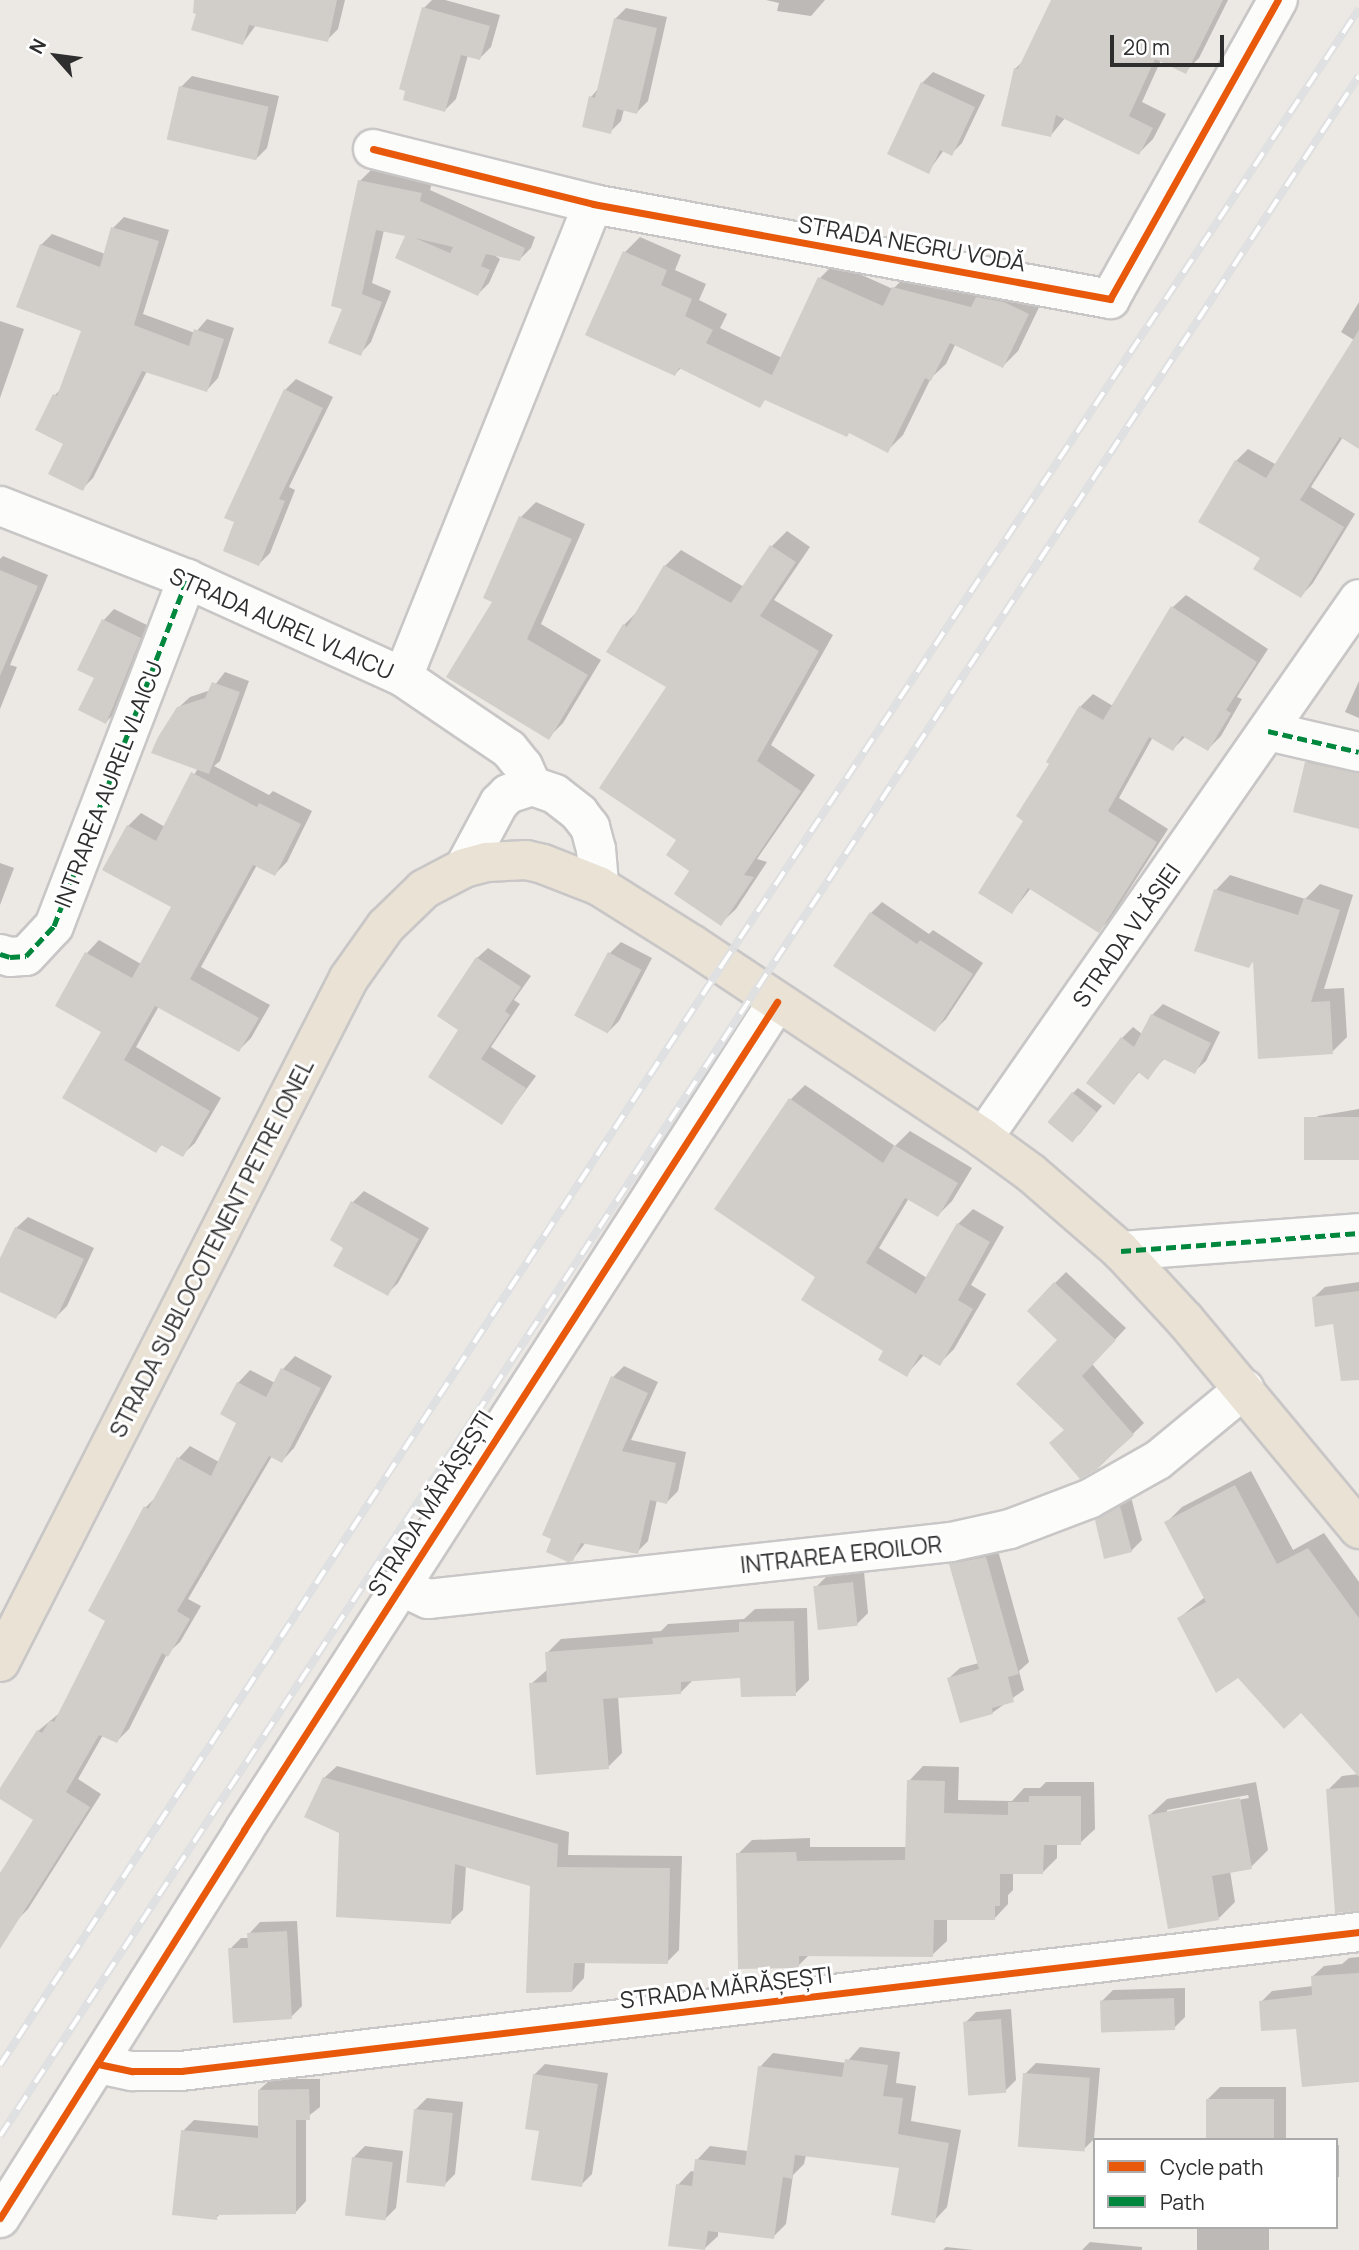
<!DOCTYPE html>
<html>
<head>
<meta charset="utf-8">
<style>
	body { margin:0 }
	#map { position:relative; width:1359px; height:2250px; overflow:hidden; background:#ece8e4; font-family:Manrope,sans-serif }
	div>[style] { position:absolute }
	.shadow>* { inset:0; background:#0003; transform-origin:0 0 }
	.building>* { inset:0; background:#d1ceca; transform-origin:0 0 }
	.roads { filter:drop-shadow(2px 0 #c8c6c6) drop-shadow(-2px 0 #c8c6c6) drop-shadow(0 2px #c8c6c6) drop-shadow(0 -2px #c8c6c6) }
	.minor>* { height:38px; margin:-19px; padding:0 19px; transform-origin:19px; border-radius:19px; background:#fcfcfb }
	.major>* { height:38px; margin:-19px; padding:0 19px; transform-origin:19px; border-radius:19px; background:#e9e2d5 }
	.rail>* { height:8px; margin-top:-4px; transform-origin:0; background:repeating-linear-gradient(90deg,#fff 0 16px,#dfe0e1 0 32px); box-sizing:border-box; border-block:2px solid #dfe0e1 }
	.quiet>* { height:5px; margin-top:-2.5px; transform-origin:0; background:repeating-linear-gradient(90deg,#00873e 0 10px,transparent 0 15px) }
	.cycleway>* { height:7px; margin:-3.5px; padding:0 3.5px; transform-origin:3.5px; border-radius:3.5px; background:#e8590c }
	span { translate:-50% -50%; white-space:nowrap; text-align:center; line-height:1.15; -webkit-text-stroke:6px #fff; paint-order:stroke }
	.street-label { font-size:23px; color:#2e2e2e }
	.legend { position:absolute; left:1093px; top:2138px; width:245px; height:91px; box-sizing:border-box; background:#fff; border:2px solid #ababab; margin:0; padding:9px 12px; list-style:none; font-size:21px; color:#2e2e2e }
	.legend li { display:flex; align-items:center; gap:14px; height:35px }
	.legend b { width:35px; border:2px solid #ababab }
	.north { position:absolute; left:21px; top:21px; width:70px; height:70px; -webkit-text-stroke:5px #fff; paint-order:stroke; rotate:298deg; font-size:19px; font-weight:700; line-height:28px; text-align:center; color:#2e2e2e }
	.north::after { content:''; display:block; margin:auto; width:24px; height:32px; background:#2e2e2e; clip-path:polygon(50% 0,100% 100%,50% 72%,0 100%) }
	.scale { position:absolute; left:1110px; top:35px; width:114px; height:32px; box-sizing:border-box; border:4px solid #2e2e2e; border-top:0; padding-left:9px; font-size:21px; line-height:24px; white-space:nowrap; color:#2e2e2e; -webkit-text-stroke:5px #fff; paint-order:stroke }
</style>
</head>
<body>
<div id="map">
	<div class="shadow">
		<div style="clip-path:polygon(202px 0,345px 0,338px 29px,327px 40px,256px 25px,243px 43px)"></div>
		<div style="clip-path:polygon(432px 0,445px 0,500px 15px,491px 47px,480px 58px,468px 55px,456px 99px,445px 110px,424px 8px)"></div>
		<div style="clip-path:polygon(766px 0,825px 0,811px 16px,777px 11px,779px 3px)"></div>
		<div style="clip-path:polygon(1053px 0,1228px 0,1199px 58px,1185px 72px,1161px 60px,1142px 102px,1166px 114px,1153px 139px,1139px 153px,1066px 117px,1051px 135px,1015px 69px,1025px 59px)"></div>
		<div style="clip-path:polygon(626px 8px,667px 17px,648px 101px,637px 112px,624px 109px,621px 121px,610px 132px,591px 97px,598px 89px,615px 19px)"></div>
		<div style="clip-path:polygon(933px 72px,985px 95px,962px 143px,951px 154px,944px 150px,928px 172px,922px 83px)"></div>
		<div style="clip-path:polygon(192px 76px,279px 96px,267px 148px,256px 159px,181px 87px)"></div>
		<div style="clip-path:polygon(371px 170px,432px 183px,430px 190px,535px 237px,531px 248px,520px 259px,491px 253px,500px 259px,489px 283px,478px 294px,407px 235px,384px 230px,372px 283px,391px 291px,371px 342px,360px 354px,344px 307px,360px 181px)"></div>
		<div style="clip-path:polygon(124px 217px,169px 230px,143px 314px,195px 333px,207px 319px,234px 328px,218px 378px,207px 390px,147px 371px,93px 478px,82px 489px,65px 444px,38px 430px,55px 395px,62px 388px,83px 330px,41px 245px,52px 234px,105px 254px,113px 228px)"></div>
		<div style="clip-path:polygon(640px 237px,681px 255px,675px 270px,706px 284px,699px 300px,727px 314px,720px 328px,782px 358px,820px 278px,835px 263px,893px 289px,909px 273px,1043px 299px,1018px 351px,1003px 366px,956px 343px,946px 364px,931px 378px,903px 435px,888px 450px,850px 431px,682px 367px,675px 374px,587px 334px,625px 252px)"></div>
		<div style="clip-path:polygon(1359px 302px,1359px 447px,1343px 437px,1311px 487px,1355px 514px,1313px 583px,1301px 596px,1262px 558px,1236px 461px,1248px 449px,1277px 465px,1354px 340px,1341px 332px)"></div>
		<div style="clip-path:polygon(0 321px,24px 329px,0 398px)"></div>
		<div style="clip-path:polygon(296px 379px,333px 397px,289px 487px,295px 490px,270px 553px,259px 564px,285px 390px)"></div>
		<div style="clip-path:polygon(536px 502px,585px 524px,541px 624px,601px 660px,563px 723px,549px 737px,495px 601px,485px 597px,521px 517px)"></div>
		<div style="clip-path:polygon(787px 531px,810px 547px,774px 600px,833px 635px,771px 745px,815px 775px,757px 859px,767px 862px,736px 909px,720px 924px,679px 840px,669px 686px,624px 625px,640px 609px,665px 566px,681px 550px,744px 587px,772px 546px)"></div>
		<div style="clip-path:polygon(3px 556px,48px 575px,10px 665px,17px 667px,0 709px,0 559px)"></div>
		<div style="clip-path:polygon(1186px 595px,1268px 649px,1237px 697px,1242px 699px,1221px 736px,1208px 749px,1186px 736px,1173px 749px,1153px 737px,1119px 798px,1168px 829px,1111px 918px,1099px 931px,1031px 888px,1012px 912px,1025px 820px,1080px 707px,1093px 694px,1113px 706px,1173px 607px)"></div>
		<div style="clip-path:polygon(114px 609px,151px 627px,117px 711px,106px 722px,96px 677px,103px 621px)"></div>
		<div style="clip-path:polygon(225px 672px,249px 681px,220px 761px,214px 766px,269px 795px,273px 791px,312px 811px,287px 862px,275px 874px,257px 865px,201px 967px,270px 1005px,251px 1038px,239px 1050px,159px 1006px,136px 1047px,221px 1098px,195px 1143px,182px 1155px,163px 1144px,155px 1151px,103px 1031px,57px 1005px,87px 953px,99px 940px,141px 964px,173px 907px,128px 826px,141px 813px,165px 827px,198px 768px,178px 708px,190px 697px,211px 690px)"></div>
		<div style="clip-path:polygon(1359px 681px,1359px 718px,1345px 712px)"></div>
		<div style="clip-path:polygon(1322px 748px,1359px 756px,1359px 827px,1307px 763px)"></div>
		<div style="clip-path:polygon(0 863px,14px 868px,0 905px)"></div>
		<div style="clip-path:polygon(1230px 875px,1305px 899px,1320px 884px,1353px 895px,1324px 989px,1344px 988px,1347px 1037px,1332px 1052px,1254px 960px,1249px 966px,1216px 890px)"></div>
		<div style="clip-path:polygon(882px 902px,929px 934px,933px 930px,983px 963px,946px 1019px,935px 1030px,871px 913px)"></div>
		<div style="clip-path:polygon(621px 942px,652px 958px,619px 1021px,608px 1032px,610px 953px)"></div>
		<div style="clip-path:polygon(488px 948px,531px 976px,514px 1000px,520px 1004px,491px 1047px,536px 1076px,502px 1122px,460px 1030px,477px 958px)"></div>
		<div style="clip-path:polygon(1163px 1004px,1220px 1032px,1206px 1061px,1194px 1072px,1165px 1058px,1148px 1077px,1140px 1071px,1114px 1102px,1122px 1038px,1133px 1027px,1142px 1034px,1152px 1015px)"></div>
		<div style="clip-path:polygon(805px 1085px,895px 1146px,910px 1131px,972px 1168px,952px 1201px,938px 1215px,909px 1198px,879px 1248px,927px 1278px,958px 1224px,973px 1209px,1004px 1227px,971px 1285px,986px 1294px,954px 1349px,939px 1364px,924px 1355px,906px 1375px,817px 1277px,790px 1100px)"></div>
		<div style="clip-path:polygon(1078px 1088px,1102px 1106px,1079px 1135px,1073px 1093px)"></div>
		<div style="clip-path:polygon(1359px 1109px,1359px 1159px,1307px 1127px,1318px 1116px)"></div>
		<div style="clip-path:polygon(364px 1191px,429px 1228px,398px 1283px,387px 1294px,345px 1247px,353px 1202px)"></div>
		<div style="clip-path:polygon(28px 1217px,94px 1248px,67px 1306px,56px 1317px,0 1290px,0 1262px,16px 1228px)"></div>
		<div style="clip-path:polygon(1066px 1272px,1126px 1328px,1092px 1364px,1144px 1423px,1100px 1466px,1081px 1476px,1066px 1429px,1055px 1283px)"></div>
		<div style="clip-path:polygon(1359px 1282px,1359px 1329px,1334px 1322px,1313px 1298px,1325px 1287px)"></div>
		<div style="clip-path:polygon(295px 1356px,332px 1376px,294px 1448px,282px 1461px,272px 1456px,188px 1599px,201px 1606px,180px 1642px,167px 1654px,129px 1729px,117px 1741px,103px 1735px,78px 1779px,101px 1794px,28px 1909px,16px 1921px,0 1911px,0 1876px,36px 1820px,0 1797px,0 1792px,38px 1731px,62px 1711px,107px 1620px,146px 1507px,158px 1495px,178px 1459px,190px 1446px,219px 1462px,239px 1422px,238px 1383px,250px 1370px,275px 1383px,283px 1369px)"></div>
		<div style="clip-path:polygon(624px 1366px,658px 1382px,631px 1440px,686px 1452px,678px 1491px,667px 1502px,657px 1500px,648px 1541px,637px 1552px,586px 1542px,573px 1559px,613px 1377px)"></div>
		<div style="clip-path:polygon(1251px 1471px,1293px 1550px,1324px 1533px,1359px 1582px,1359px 1774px,1301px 1711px,1238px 1675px,1179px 1618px,1205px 1597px,1166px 1523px,1182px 1507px)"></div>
		<div style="clip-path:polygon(1131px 1497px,1142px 1540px,1131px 1551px,1097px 1521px,1108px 1509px)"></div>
		<div style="clip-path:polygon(997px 1547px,1029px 1662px,1019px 1671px,1024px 1690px,992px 1713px,949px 1678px,960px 1668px,979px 1663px,951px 1565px,962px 1554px)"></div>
		<div style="clip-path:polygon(864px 1572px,868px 1613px,857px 1624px,815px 1588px,826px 1577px)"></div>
		<div style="clip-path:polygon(807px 1608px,809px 1680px,795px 1694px,742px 1677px,693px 1680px,681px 1692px,618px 1696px,622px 1753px,608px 1767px,531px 1684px,548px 1669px,547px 1653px,561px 1639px,661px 1631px,668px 1624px,744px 1619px,755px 1609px)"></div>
		<div style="clip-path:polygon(337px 1766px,569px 1832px,568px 1855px,682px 1856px,679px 1950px,667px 1962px,585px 1961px,584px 1978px,572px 1991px,532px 1884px,466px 1866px,463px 1910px,450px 1922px,341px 1832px,324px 1778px)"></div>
		<div style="clip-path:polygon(923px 1766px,959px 1767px,958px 1800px,1012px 1801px,1024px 1788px,1040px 1788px,1046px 1782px,1094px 1782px,1095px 1829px,1080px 1843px,1057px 1843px,1057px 1858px,1043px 1872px,1013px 1872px,1013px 1890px,1008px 1895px,1008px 1904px,994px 1919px,947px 1919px,947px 1941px,932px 1955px,809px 1955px,798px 1966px,738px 1854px,752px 1840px,810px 1838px,810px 1847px,907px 1847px,909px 1781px)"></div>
		<div style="clip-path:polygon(1359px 1774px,1359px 1904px,1328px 1790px,1342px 1776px)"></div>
		<div style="clip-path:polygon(evenodd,1256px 1782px,1268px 1850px,1251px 1867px,1230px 1871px,1235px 1902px,1219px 1918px,1150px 1815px,1167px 1799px,1256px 1782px,1248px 1795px,1249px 1798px,1167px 1813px,1167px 1810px,1248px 1795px)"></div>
		<div style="clip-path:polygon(297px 1921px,302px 2006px,291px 2017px,230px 1949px,241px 1938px,249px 1938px,249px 1934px,260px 1922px)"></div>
		<div style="clip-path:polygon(1359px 1957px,1359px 2080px,1298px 2027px,1261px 2002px,1272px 1991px,1313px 1986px,1312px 1977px,1324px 1966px,1342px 1964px,1349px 1958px)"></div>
		<div style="clip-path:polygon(1185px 1988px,1185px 2017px,1174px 2028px,1102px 2001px,1113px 1990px)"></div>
		<div style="clip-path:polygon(1011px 2009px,1016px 2080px,1005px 2091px,965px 2023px,976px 2012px)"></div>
		<div style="clip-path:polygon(860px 2047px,900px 2052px,896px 2083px,916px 2086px,911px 2121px,961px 2130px,947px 2207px,934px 2221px,901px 2167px,806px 2155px,804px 2164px,793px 2175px,786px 2224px,773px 2237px,718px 2230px,718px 2236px,704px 2249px,678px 2185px,691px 2171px,695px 2172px,697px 2160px,710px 2146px,748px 2151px,760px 2067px,773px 2053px,846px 2063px)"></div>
		<div style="clip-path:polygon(1036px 2063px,1100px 2068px,1094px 2139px,1083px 2150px,1025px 2074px)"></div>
		<div style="clip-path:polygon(545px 2064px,608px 2073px,592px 2174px,581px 2185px,541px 2130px,534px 2075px)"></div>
		<div style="clip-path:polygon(271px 2079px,320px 2079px,320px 2107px,306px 2118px,306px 2201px,295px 2213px,221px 2213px,216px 2218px,183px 2131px,194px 2120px,260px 2126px,259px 2090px)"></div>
		<div style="clip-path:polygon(1220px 2087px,1286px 2087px,1286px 2140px,1207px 2140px,1207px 2100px)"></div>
		<div style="clip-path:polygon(427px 2098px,463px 2102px,455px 2174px,444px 2185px,416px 2109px)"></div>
		<div style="left:1336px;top:2145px;width:3px;height:32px"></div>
		<div style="clip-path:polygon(365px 2146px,403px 2151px,396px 2208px,385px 2219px,354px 2157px)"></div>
		<div style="left:1197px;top:2227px;width:72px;height:23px"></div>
		<div style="clip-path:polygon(1090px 2242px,1142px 2247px,1142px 2250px,1082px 2250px)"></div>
		<div style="clip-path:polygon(946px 2247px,974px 2250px,943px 2250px)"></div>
	</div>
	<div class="building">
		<div style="clip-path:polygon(194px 0,337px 0,328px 42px,249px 25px,243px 45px,191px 30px,196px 14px,193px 13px)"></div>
		<div style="clip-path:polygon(1051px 0,1223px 0,1186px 74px,1155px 59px,1129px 116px,1153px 128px,1139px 155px,1056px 115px,1051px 137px,1001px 126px,1014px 68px,1018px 69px)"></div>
		<div style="clip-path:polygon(422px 7px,490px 26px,480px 60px,461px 55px,445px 112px,403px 100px,405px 91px,399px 89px)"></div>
		<div style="clip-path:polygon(614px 18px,657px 28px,637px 114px,617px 109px,611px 134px,582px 127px,589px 96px,595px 98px)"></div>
		<div style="clip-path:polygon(921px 82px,975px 107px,952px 156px,940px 150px,929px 174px,887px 154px)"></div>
		<div style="left:179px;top:86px;width:92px;height:55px;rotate:13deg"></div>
		<div style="clip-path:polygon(evenodd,358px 180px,422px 193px,420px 201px,525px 248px,520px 261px,486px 254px,481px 266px,490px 270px,478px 296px,395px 258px,405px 236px,376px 230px,362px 294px,382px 302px,361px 356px,328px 343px,342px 309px,331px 306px,358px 180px,415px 238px,453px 247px,450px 253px,415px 238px)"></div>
		<div style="clip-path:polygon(111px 227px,159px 241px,134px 325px,189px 346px,194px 329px,224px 339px,207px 392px,142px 371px,83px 491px,48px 474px,63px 444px,35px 430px,53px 394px,57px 396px,81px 331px,16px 307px,40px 244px,100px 267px)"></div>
		<div style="clip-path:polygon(623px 251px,667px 270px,661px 285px,692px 299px,685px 316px,713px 330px,706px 343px,772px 375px,818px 277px,883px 306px,892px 287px,971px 307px,976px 297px,1004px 302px,1029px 314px,1003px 368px,950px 343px,931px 381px,925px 378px,888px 453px,849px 433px,847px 437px,765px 400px,760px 408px,679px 368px,675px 376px,585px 335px)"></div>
		<div style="clip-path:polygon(1359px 330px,1359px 449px,1340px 437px,1300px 500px,1344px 527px,1301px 598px,1253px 569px,1260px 558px,1198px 522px,1235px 460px,1266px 478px)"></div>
		<div style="clip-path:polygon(284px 389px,323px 408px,279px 499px,285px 501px,259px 566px,223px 551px,234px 522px,224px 518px)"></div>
		<div style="clip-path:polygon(519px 516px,572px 539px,527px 639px,588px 675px,549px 740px,446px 677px,492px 602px,483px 598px)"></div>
		<div style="clip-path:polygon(770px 545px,796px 562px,760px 616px,819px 651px,757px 761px,801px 791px,744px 875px,754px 877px,721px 926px,674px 894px,689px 871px,666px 855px,676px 840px,599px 788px,666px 687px,606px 652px,623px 624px,627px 627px,664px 565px,731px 603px)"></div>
		<div style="clip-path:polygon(0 570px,38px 586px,0 676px)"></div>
		<div style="clip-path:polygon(1171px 606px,1257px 662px,1226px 710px,1231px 713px,1208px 751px,1182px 736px,1173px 751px,1149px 737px,1108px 811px,1157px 842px,1099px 933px,1028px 888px,1012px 914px,978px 893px,1023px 821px,1016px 816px,1049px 764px,1046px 762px,1079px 706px,1103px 720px)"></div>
		<div style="clip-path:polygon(102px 619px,141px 638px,106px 724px,78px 710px,94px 678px,77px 670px)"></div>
		<div style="clip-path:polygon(212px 682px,240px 692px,209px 774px,151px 753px,158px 737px,177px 707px,205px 698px)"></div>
		<div style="clip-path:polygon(1305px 762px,1359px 773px,1359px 829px,1293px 812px)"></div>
		<div style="clip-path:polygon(191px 772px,257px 807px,259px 803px,301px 824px,275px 876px,253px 865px,190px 979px,259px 1018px,239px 1052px,155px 1006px,124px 1060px,210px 1111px,183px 1157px,161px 1145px,156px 1153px,62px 1098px,101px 1032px,55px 1006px,85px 952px,132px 978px,171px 907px,102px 870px,127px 825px,156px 841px)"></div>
		<div style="clip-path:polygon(1214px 889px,1298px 915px,1304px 898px,1340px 910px,1311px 1002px,1330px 1001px,1333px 1054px,1258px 1059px,1253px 961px,1249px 968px,1194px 951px)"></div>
		<div style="clip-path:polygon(870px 912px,917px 944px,920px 940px,973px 974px,935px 1032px,833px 966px)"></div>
		<div style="left:608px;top:952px;width:38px;height:72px;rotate:28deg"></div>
		<div style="clip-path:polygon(476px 957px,521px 987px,505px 1011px,510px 1015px,481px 1059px,526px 1088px,502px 1125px,428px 1077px,458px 1030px,437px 1016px)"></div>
		<div style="clip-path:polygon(1151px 1014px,1211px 1043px,1195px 1074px,1163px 1059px,1148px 1080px,1138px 1072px,1114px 1105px,1086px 1083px,1121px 1037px,1134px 1047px)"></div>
		<div style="left:1072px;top:1092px;width:32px;height:39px;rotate:39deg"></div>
		<div style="clip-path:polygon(789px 1098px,883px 1163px,894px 1145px,958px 1183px,938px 1217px,905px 1198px,866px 1263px,916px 1294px,957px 1223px,990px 1242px,958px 1300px,973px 1309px,940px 1366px,920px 1354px,907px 1377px,878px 1360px,883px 1351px,801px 1300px,815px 1277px,714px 1209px)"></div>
		<div style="left:1359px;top:1117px;width:43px;height:55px;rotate:90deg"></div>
		<div style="clip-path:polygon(351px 1201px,419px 1239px,388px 1296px,333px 1266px,343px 1248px,330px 1240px)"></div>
		<div style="clip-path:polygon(15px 1227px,84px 1259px,56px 1319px,0 1292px,0 1258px)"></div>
		<div style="clip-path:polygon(1054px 1282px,1116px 1340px,1082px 1376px,1134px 1435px,1097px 1468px,1101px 1467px,1080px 1479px,1049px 1443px,1064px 1430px,1016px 1384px,1057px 1340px,1027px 1311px)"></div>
		<div style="clip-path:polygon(1359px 1291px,1359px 1380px,1341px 1381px,1333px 1324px,1315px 1327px,1312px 1297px)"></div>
		<div style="clip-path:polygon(281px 1368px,321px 1388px,282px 1463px,269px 1456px,177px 1611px,190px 1619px,168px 1657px,162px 1653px,117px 1743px,99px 1735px,66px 1792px,90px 1807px,0 1949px,0 1873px,33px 1820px,0 1799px,0 1788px,37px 1730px,42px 1733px,50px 1720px,54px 1722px,105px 1621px,88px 1611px,144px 1506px,148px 1509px,177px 1457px,211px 1476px,236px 1423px,220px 1414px,237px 1382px,266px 1397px)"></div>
		<div style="clip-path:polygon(611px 1376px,648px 1393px,622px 1451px,676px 1463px,667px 1504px,650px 1500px,638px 1554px,581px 1543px,573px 1561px,568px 1562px,546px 1552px,551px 1539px,542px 1535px)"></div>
		<div style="clip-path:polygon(1235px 1485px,1277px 1564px,1308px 1548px,1359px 1618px,1359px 1777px,1301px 1713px,1284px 1729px,1238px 1678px,1216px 1693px,1177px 1618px,1206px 1602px,1164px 1522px)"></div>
		<div style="clip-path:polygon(1120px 1506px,1132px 1552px,1104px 1559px,1095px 1520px)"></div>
		<div style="clip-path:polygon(986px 1557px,1019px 1674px,1008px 1677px,1014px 1702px,992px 1708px,993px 1714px,960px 1723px,947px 1678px,979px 1669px,949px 1564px)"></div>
		<div style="left:853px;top:1582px;width:44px;height:40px;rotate:84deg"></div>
		<div style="clip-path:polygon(794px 1621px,796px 1696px,741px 1697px,740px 1678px,681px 1682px,681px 1694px,603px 1699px,609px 1769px,536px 1775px,529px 1683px,547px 1682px,545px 1652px,653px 1644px,652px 1638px,739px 1632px,739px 1622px)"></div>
		<div style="clip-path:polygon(323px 1777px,558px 1844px,557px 1867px,670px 1868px,668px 1964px,574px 1963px,572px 1992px,526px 1993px,530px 1886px,455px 1864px,451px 1924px,336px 1917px,339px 1833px,304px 1817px)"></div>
		<div style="clip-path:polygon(907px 1780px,945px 1781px,944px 1813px,1008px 1815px,1008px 1802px,1029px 1802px,1029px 1796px,1081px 1796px,1081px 1845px,1044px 1845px,1043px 1874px,1000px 1874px,1000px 1906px,995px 1906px,995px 1920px,934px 1920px,933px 1957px,799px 1956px,799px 1968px,738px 1969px,736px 1853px,796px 1852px,797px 1861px,905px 1860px)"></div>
		<div style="clip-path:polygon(1359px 1787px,1359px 1911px,1335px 1913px,1326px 1789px)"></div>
		<div style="clip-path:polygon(1240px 1798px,1252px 1869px,1212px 1876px,1219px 1920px,1168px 1929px,1148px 1815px)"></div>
		<div style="clip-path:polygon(287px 1931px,292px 2019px,233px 2023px,228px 1948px,248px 1948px,247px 1933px)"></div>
		<div style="clip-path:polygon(1359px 1973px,1359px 2082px,1302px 2087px,1296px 2029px,1261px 2031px,1259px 2001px,1312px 1995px,1311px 1976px)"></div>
		<div style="left:1174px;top:1998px;width:32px;height:74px;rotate:88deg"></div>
		<div style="left:1001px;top:2019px;width:74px;height:38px;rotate:86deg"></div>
		<div style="clip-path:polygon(845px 2059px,888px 2065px,883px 2096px,903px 2098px,898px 2134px,949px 2143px,935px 2223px,891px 2215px,899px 2168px,795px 2155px,792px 2179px,783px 2177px,774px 2239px,708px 2231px,705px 2250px,668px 2246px,676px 2184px,692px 2186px,695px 2159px,745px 2165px,758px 2066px,842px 2077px)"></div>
		<div style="left:1023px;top:2073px;width:67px;height:74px;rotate:4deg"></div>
		<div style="clip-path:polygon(533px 2074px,598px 2084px,582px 2187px,531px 2180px,539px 2131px,525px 2129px)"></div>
		<div style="clip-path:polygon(309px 2089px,310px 2120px,296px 2120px,296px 2214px,217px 2215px,217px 2220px,172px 2215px,181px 2130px,258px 2138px,258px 2090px)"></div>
		<div style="left:1274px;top:2099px;width:41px;height:68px;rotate:90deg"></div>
		<div style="left:414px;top:2109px;width:39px;height:74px;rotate:6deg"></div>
		<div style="left:352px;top:2157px;width:41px;height:59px;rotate:7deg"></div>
	</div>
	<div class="roads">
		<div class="minor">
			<div style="left:373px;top:149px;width:227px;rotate:14deg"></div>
			<div style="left:593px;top:204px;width:526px;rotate:10.41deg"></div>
			<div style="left:1110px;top:299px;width:343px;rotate:-60.7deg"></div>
			<div style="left:0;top:506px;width:201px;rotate:21.3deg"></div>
			<div style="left:187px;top:579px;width:237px;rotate:24.4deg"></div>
			<div style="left:403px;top:677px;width:128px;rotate:34.2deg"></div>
			<div style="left:509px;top:749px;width:22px;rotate:51deg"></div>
			<div style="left:523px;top:766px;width:22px;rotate:66deg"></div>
			<div style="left:403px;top:677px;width:510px;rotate:-68.12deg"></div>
			<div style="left:1268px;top:731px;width:93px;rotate:13deg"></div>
			<div style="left:464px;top:868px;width:74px;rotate:-61.7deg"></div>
			<div style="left:499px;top:803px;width:13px;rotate:-45deg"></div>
			<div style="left:508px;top:794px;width:25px;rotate:-18deg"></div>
			<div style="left:532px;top:786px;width:24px;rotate:19deg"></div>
			<div style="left:555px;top:794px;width:31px;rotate:38deg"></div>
			<div style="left:579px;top:813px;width:18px;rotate:52deg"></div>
			<div style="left:590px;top:827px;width:23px;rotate:75deg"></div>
			<div style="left:596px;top:849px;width:37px;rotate:85deg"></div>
			<div style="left:0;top:954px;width:10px;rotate:17deg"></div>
			<div style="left:10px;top:957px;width:16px;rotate:-4deg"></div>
			<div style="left:26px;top:956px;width:41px;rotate:-47deg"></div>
			<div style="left:54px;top:926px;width:372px;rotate:-69deg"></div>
			<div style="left:983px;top:1138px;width:657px;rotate:-55.1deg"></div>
			<div style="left:1121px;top:1251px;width:239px;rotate:-4.3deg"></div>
			<div style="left:400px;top:1586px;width:31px;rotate:25deg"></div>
			<div style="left:428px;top:1599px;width:526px;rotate:-6.22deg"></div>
			<div style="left:951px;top:1542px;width:60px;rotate:-12.4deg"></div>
			<div style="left:1010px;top:1529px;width:85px;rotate:-20.8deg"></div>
			<div style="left:1089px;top:1499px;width:79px;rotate:-29.5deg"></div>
			<div style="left:1158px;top:1460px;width:112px;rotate:-39.5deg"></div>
			<div style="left:98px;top:2064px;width:35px;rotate:12deg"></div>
			<div style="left:132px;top:2071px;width:49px"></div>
			<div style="left:181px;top:2071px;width:1186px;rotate:-6.73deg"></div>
			<div style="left:0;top:2218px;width:458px;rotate:-57.8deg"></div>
			<div style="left:244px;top:1830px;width:985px;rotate:-57.23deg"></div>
		</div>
		<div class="major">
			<div style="left:0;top:1662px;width:768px;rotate:-62.97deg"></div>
			<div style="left:349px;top:978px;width:64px;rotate:-54.6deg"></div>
			<div style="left:386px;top:926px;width:53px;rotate:-44.2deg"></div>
			<div style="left:424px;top:889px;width:45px;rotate:-27.7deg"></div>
			<div style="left:464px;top:868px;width:24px;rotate:-15deg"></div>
			<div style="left:487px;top:862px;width:39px;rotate:-3deg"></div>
			<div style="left:526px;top:860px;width:17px;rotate:13deg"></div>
			<div style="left:543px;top:864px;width:60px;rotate:21.4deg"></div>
			<div style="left:599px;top:886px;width:111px;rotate:32.1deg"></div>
			<div style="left:693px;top:945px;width:348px;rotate:33.6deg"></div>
			<div style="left:983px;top:1138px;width:59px;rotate:36.1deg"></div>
			<div style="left:1031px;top:1173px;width:119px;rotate:40.9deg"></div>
			<div style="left:1121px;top:1251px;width:94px;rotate:47.2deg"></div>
			<div style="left:1185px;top:1320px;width:272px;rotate:50.2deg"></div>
		</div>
	</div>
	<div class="rail">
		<div style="left:0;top:2065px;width:1316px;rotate:-56.72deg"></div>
		<div style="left:722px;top:965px;width:1149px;rotate:-56.32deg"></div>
		<div style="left:0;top:2136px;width:2468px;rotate:-56.59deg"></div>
	</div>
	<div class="quiet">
		<div style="left:1268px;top:731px;width:93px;rotate:13deg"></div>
		<div style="left:0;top:954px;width:10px;rotate:17deg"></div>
		<div style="left:10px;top:957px;width:16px;rotate:-4deg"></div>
		<div style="left:26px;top:956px;width:41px;rotate:-47deg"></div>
		<div style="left:54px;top:926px;width:372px;rotate:-69deg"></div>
		<div style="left:1121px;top:1251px;width:239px;rotate:-4.3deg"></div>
	</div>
	<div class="cycleway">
		<div style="left:373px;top:149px;width:227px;rotate:14deg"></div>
		<div style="left:593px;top:204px;width:526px;rotate:10.41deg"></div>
		<div style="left:1110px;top:299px;width:343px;rotate:-60.7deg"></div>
		<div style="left:98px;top:2064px;width:35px;rotate:12deg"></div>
		<div style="left:132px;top:2071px;width:49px"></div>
		<div style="left:181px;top:2071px;width:1186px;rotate:-6.73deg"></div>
		<div style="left:0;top:2218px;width:458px;rotate:-57.8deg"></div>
		<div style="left:244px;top:1830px;width:985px;rotate:-57.23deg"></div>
	</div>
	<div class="street-label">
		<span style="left:912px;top:243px;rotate:10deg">STRADA NEGRU VODĂ</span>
		<span style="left:282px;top:623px;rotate:24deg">STRADA AUREL VLAICU</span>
		<span style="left:108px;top:784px;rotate:-69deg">INTRAREA AUREL VLAICU</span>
		<span style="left:1126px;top:935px;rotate:-55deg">STRADA VLĂSIEI</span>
		<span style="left:211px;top:1248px;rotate:-63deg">STRADA SUBLOCOTENENT PETRE IONEL</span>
		<span style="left:430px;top:1503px;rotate:-58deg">STRADA MĂRĂȘEȘTI</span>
		<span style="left:841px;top:1554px;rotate:-6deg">INTRAREA EROILOR</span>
		<span style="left:726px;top:1987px;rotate:-7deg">STRADA MĂRĂȘEȘTI</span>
	</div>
	<ul class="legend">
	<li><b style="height:9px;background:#e8590c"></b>Cycle path</li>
	<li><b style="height:9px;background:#00873e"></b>Path</li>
	</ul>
	<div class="north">N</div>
	<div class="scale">20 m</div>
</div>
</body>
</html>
